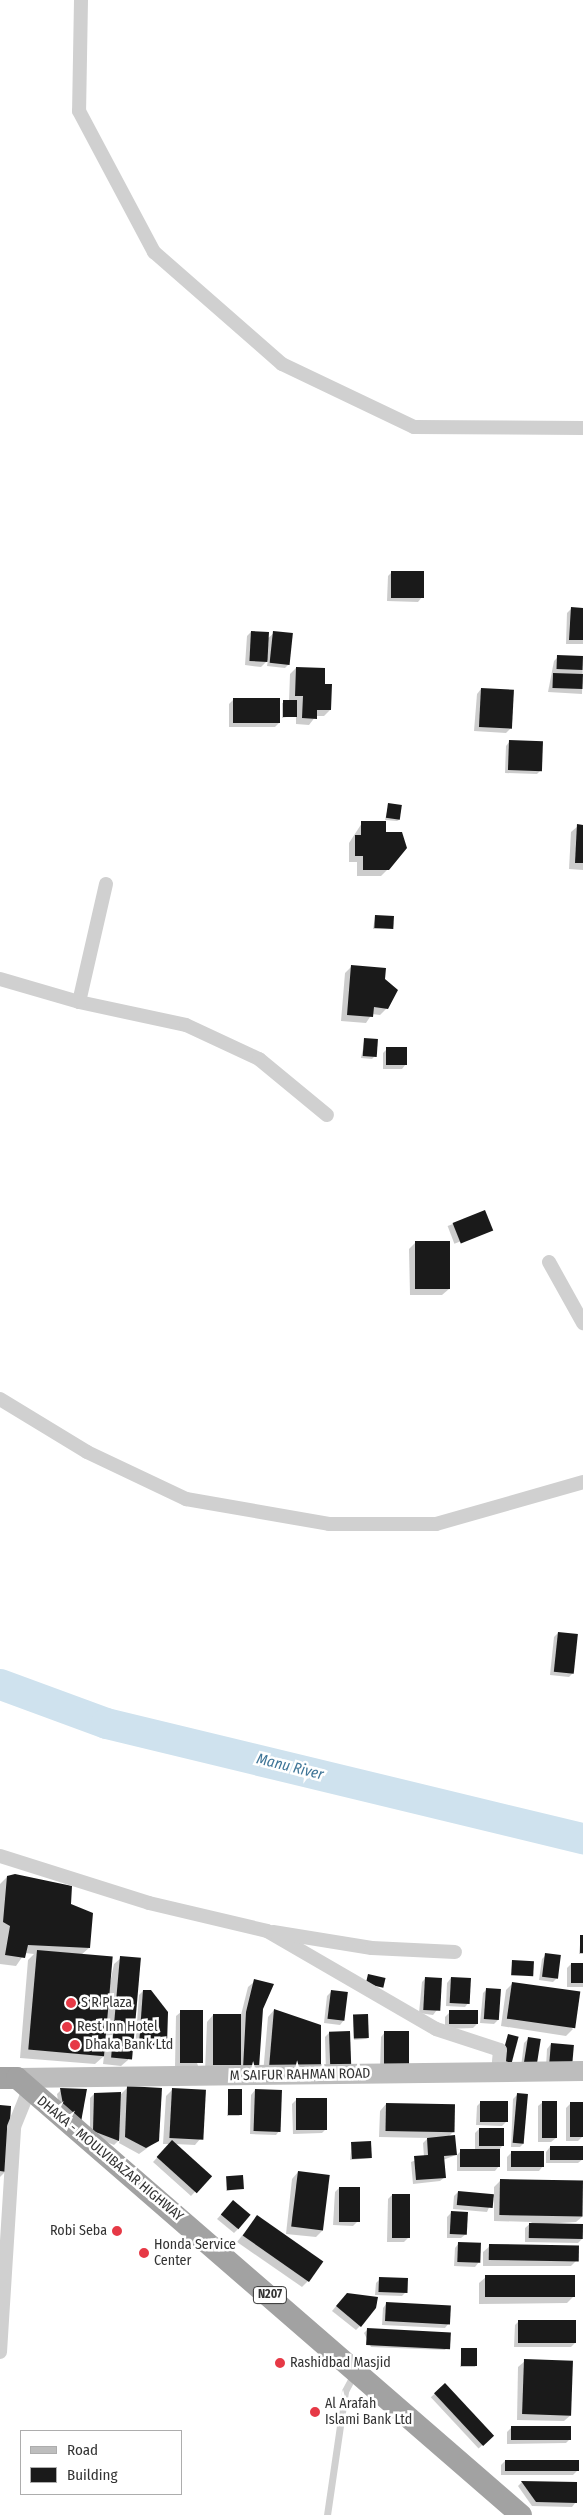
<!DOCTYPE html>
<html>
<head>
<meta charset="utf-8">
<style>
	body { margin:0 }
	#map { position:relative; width:583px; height:2515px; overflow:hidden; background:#fff; font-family:"Fira Sans Condensed",sans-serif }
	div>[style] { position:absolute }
	.shadow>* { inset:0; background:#0003; transform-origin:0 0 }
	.river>* { height:31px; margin:-15.5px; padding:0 15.5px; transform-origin:15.5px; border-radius:15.5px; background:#cfe2ee }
	.building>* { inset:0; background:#1a1a1a; transform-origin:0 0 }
	.service>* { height:7px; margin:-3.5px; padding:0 3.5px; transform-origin:3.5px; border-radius:3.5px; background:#d0d0d0 }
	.minor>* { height:14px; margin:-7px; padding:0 7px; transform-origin:7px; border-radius:7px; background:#d0d0d0 }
	.secondary>* { height:20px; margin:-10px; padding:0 10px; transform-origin:10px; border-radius:10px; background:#bdbdbd }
	.trunk>* { height:22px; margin:-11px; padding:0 11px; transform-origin:11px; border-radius:11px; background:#a2a2a2 }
	.dots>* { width:14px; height:14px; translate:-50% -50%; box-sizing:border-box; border:2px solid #fff; border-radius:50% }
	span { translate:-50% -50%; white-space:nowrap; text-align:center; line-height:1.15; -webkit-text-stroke:5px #fff; paint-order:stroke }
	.shield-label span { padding:1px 4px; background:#fff; border:1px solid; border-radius:4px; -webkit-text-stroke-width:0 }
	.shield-label { font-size:12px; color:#333; font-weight:700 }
	.poi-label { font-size:14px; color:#333 }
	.left { translate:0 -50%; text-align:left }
	.right { translate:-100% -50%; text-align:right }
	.street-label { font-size:14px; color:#333 }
	.water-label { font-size:15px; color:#3f7597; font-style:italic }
	.legend { position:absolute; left:20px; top:2430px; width:162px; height:65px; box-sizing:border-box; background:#fff; border:1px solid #adadad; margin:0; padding:6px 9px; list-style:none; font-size:15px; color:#333 }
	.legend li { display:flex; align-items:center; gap:10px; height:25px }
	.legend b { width:25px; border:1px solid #adadad }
</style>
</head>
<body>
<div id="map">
	<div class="shadow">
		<div style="clip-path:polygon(392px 572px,422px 597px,418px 602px,387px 601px,388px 576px)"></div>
		<div style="clip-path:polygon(571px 609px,583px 609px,583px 644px,566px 644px,567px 613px)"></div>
		<div style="clip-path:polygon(251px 632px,267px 639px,274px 633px,289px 664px,285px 668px,267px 666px,268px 660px,261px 667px,245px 665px,247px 636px)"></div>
		<div style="clip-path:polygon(558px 657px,583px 657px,582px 694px,548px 692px,554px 661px)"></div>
		<div style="clip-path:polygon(296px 668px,323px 686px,330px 710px,324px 716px,316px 716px,309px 725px,296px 724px,296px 715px,282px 718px,282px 703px,289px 701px,290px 674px)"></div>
		<div style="clip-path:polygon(481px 689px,510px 729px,506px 733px,474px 731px,477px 694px)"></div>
		<div style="clip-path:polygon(234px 699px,279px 723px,275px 727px,229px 727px,229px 704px)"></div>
		<div style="clip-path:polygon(510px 741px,541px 770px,537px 774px,505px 773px,506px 746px)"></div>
		<div style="clip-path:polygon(389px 804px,399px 820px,397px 821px,385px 820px)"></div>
		<div style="clip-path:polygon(362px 823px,388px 869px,381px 876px,357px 876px,357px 862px,349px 862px,349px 843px)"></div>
		<div style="clip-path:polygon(578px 826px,583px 826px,583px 870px,569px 869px,571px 832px)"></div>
		<div style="clip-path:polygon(375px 917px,392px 928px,373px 929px)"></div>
		<div style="clip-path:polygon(352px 966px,383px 980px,387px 1008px,380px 1015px,372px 1014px,366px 1023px,341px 1021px,345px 973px)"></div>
		<div style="clip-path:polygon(365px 1039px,374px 1057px,372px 1059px,361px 1058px)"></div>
		<div style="clip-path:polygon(387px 1049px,406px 1064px,402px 1069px,383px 1069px,383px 1053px)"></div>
		<div style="left:484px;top:1212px;width:19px;height:39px;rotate:69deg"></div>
		<div style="clip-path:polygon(416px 1242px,449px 1289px,442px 1295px,410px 1295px,409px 1249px)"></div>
		<div style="clip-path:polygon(558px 1633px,573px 1673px,569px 1677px,550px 1675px,554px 1637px)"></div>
		<div style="clip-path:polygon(7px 1877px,70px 1904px,89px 1948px,81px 1955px,109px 1988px,114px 1964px,121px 1958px,128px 2060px,121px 2066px,103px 2064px,104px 2056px,95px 2064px,20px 2058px,28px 1960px,34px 1954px,25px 1953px,16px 1966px,0 1964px,0 1884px)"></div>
		<div style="clip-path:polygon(581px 1936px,583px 1936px,583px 1954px,579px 1954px)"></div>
		<div style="clip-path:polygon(546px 1955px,557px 1978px,553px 1982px,539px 1980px,542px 1959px)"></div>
		<div style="clip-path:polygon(513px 1962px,532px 1975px,511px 1976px)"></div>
		<div style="clip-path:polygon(571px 1964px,583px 1964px,583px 1987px,567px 1987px,567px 1968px)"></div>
		<div style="clip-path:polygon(426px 1978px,437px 2010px,433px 2015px,419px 2013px,422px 1982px)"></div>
		<div style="clip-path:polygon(451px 1978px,469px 2002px,465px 2007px,446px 2006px,447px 1983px)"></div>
		<div style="clip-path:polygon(255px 1981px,262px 2009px,257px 2068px,205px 2071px,207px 2022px,213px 2015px,241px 2015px,248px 1987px)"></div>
		<div style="clip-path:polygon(513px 1983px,573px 2029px,566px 2036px,501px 2026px,506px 1990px)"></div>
		<div style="clip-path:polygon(487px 1989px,498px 2020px,494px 2024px,480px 2023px,483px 1993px)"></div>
		<div style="clip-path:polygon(143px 1991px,166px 2045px,162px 2049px,135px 2049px,139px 1995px)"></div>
		<div style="clip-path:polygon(331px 1992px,344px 2020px,340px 2025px,324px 2023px,327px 1996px)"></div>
		<div style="clip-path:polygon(274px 2010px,320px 2026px,263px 2074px,268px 2017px)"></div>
		<div style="clip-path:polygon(181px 2012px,198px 2066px,175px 2067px,176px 2016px)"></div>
		<div style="clip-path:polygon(449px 2013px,477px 2024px,473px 2028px,445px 2029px,445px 2017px)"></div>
		<div style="clip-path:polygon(354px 2016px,368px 2038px,366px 2039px,354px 2040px)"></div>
		<div style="clip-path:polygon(385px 2032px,403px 2070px,380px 2070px,381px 2037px)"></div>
		<div style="clip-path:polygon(329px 2033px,349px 2033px,326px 2073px,325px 2037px)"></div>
		<div style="clip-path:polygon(528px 2039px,537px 2064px,521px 2067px,524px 2043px)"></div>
		<div style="clip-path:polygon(551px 2044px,567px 2069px,546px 2067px,547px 2049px)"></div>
		<div style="clip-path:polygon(128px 2087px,157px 2141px,139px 2154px,119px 2143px,120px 2139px,114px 2145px,90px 2135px,90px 2098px,94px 2094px,119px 2096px)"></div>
		<div style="clip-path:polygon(61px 2090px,76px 2126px,60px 2115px,57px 2094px)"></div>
		<div style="clip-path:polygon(172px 2090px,201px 2138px,195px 2145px,175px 2144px,210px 2176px,191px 2196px,153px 2162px,170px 2144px,163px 2144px,166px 2096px)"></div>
		<div style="clip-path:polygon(229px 2090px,240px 2115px,239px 2116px,227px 2116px)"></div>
		<div style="clip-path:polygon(255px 2090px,280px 2130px,276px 2135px,250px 2134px,251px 2095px)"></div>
		<div style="clip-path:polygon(517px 2095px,524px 2143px,520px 2147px,511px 2147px,513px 2099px)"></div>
		<div style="clip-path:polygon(297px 2099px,326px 2129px,322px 2133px,293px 2134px,292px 2104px)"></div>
		<div style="clip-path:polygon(481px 2102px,506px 2122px,502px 2126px,476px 2125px,477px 2106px)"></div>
		<div style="clip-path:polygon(543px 2102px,556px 2138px,551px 2142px,538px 2142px,538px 2106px)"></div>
		<div style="clip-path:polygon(571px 2103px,582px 2137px,578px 2141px,566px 2141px,566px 2108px)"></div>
		<div style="clip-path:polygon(386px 2104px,454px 2131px,448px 2137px,456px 2155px,443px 2160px,445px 2177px,440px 2181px,413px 2184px,411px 2162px,424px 2157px,423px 2143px,428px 2138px,379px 2137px,380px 2111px)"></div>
		<div style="clip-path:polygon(0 2106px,6px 2171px,0 2177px)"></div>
		<div style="clip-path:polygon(479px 2129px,502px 2146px,499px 2150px,499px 2166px,495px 2171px,457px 2171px,457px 2155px,461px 2151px,475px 2151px,475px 2133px)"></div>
		<div style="clip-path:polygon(352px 2143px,371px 2158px,350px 2160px)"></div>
		<div style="clip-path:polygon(550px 2147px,583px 2159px,578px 2163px,546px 2163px,546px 2152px)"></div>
		<div style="clip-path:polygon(511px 2153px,543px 2166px,539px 2171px,507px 2171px,507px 2157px)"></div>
		<div style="clip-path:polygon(298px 2172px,323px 2230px,316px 2237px,286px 2234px,292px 2179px)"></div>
		<div style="clip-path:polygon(227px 2178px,243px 2188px,226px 2191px)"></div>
		<div style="clip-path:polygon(501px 2180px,583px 2181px,583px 2216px,576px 2222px,543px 2224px,582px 2239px,578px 2243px,525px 2242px,525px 2228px,532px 2222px,494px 2221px,494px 2196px,487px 2212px,453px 2209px,454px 2196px,458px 2192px,494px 2195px,494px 2187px)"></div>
		<div style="clip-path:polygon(339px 2188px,357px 2222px,353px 2226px,333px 2225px,335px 2192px)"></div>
		<div style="clip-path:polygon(392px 2195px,408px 2238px,404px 2242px,387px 2242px,388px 2199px)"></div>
		<div style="clip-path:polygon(229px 2206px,238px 2229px,234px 2233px,217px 2219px)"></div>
		<div style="clip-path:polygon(452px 2212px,466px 2234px,461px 2238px,447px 2238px,447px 2217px)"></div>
		<div style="clip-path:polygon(257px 2217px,308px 2281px,302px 2287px,237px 2242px)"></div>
		<div style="clip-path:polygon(459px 2243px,479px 2262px,475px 2267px,454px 2266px,455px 2248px)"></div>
		<div style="clip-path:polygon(490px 2246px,577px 2260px,571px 2266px,483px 2266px,483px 2252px)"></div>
		<div style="clip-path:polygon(486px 2277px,574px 2296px,567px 2303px,479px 2304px,479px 2283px)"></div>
		<div style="clip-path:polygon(380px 2279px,406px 2292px,402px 2296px,375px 2295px,376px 2283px)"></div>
		<div style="clip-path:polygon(342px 2299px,360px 2326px,356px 2330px,332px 2311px)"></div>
		<div style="clip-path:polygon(387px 2303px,449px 2323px,445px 2328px,382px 2325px,383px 2308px)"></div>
		<div style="clip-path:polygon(519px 2321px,575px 2343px,571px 2347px,514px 2347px,515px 2325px)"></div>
		<div style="clip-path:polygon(368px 2329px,449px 2346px,445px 2350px,371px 2347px,364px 2333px)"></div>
		<div style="clip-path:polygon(462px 2349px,476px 2365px,475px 2367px,460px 2367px)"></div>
		<div style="clip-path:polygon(525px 2361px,571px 2415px,564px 2421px,517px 2420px,518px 2367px)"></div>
		<div style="left:444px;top:2385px;width:70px;height:18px;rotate:47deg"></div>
		<div style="clip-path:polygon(512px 2427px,570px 2439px,566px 2443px,507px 2444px,507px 2432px)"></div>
		<div style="clip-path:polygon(505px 2461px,577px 2471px,573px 2475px,501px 2475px,501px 2465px)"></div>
		<div style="clip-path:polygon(522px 2482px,576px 2502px,572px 2507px,532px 2506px,518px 2486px)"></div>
	</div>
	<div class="river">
		<div style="left:0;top:1684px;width:113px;rotate:20.2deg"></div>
		<div style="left:106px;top:1723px;width:491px;rotate:13.6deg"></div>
	</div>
	<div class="building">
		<div style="left:391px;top:571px;width:33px;height:27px"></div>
		<div style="clip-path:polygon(571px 607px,583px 608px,583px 640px,569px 640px)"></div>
		<div style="left:251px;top:631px;width:18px;height:30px;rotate:3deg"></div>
		<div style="left:273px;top:631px;width:20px;height:32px;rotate:6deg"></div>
		<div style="left:557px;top:655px;width:26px;height:14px;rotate:2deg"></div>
		<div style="clip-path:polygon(296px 667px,325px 668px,325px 684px,332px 684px,331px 710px,317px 710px,317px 719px,302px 718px,303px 696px,295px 696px)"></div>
		<div style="left:553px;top:673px;width:30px;height:15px;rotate:2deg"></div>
		<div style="left:481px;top:688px;width:33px;height:39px;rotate:3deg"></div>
		<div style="left:233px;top:698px;width:47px;height:25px"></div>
		<div style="left:283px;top:700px;width:14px;height:17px"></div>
		<div style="left:509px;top:740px;width:34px;height:30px;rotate:2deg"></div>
		<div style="left:388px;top:803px;width:14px;height:15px;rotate:8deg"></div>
		<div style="clip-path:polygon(361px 821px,386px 821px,386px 832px,402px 832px,407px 848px,389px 870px,363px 870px,363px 856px,355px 856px,355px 835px,361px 835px)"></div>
		<div style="clip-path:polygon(577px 824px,583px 825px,583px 863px,575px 863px)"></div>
		<div style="left:375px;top:915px;width:19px;height:13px;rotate:3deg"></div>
		<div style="clip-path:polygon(351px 965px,386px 968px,385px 979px,398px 990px,388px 1009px,374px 1007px,373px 1017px,347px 1015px)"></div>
		<div style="left:364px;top:1038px;width:14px;height:18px;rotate:4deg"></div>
		<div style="left:386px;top:1047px;width:21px;height:18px"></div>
		<div style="left:485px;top:1210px;width:22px;height:35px;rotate:68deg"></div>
		<div style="left:415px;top:1241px;width:35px;height:48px"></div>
		<div style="left:558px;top:1632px;width:20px;height:40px;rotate:6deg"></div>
		<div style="clip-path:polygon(15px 1874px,72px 1886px,71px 1904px,93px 1913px,90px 1948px,28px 1945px,25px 1958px,5px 1955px,10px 1926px,3px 1922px,7px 1876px)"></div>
		<div style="left:580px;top:1935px;width:3px;height:18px"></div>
		<div style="left:37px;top:1950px;width:76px;height:100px;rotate:5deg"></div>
		<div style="left:545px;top:1953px;width:16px;height:24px;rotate:7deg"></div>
		<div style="left:120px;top:1956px;width:21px;height:102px;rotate:5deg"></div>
		<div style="left:512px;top:1960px;width:22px;height:15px;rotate:3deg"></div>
		<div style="left:571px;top:1963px;width:12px;height:20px"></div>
		<div style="left:368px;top:1974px;width:18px;height:10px;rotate:13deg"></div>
		<div style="left:425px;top:1977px;width:17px;height:33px;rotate:3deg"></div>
		<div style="left:451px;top:1977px;width:20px;height:26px;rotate:3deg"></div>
		<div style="clip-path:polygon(254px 1979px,274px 1984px,263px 2009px,259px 2068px,243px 2069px,246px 2012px)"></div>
		<div style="left:512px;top:1982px;width:69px;height:37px;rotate:8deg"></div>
		<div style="left:486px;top:1988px;width:15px;height:31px;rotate:4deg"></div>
		<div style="clip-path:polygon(143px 1990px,151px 1990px,168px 2012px,167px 2045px,139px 2045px)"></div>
		<div style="left:331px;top:1990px;width:17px;height:29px;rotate:7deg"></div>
		<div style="clip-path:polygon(274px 2009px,321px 2025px,321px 2070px,269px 2068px)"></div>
		<div style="left:180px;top:2010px;width:23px;height:53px"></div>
		<div style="left:478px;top:2010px;width:14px;height:29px;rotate:90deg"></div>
		<div style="left:213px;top:2014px;width:28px;height:51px"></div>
		<div style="left:368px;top:2014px;width:24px;height:15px;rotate:88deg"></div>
		<div style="left:350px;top:2031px;width:38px;height:21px;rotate:88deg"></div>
		<div style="left:384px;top:2031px;width:25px;height:35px"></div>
		<div style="left:508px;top:2034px;width:11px;height:27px;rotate:15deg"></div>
		<div style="left:528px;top:2037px;width:13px;height:26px;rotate:9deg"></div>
		<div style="left:551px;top:2043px;width:23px;height:20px;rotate:5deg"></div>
		<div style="clip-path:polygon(127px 2086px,162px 2088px,159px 2141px,146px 2148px,125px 2137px)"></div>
		<div style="clip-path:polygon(60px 2088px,87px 2089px,81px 2122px,64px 2110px)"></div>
		<div style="left:172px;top:2088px;width:34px;height:50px;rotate:3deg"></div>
		<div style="left:228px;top:2089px;width:14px;height:26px"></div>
		<div style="left:255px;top:2089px;width:27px;height:42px;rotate:2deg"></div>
		<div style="clip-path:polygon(121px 2092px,119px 2141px,93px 2131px,94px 2093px)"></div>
		<div style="left:517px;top:2093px;width:11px;height:50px;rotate:5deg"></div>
		<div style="left:296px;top:2098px;width:31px;height:32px"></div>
		<div style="left:480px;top:2101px;width:28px;height:21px"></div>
		<div style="left:542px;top:2101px;width:15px;height:37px"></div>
		<div style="left:570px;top:2102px;width:13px;height:35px"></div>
		<div style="left:386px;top:2103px;width:69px;height:28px;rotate:1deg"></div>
		<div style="clip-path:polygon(0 2105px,11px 2106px,7px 2172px,0 2171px)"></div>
		<div style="left:479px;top:2128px;width:25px;height:18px"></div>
		<div style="clip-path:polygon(455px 2135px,457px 2155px,444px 2156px,446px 2178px,416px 2180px,414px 2156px,428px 2155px,427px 2138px)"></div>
		<div style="left:172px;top:2140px;width:54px;height:23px;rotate:42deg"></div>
		<div style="left:371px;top:2141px;width:17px;height:20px;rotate:87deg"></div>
		<div style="left:550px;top:2146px;width:33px;height:14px"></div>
		<div style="left:500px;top:2149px;width:18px;height:40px;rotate:90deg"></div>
		<div style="left:544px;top:2151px;width:16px;height:33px;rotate:90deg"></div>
		<div style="left:298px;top:2171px;width:32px;height:56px;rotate:7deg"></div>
		<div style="left:243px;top:2175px;width:14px;height:17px;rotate:86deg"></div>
		<div style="left:500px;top:2179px;width:83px;height:36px;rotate:1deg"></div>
		<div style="left:339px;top:2187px;width:21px;height:35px"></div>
		<div style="left:458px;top:2191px;width:36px;height:14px;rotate:5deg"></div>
		<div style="left:392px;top:2194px;width:18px;height:44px"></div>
		<div style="left:233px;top:2200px;width:23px;height:19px;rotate:40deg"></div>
		<div style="left:451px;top:2211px;width:17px;height:23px;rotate:3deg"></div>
		<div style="left:257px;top:2215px;width:81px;height:25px;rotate:35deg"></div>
		<div style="left:529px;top:2223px;width:54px;height:15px;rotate:1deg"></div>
		<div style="left:458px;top:2242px;width:23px;height:20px;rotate:2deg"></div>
		<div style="left:489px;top:2244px;width:90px;height:16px;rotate:1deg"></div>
		<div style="left:575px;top:2275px;width:22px;height:90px;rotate:90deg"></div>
		<div style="left:379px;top:2277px;width:29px;height:15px;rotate:2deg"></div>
		<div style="clip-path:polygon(347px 2293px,378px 2297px,376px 2308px,361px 2327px,336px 2306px)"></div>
		<div style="left:386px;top:2302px;width:65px;height:19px;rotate:3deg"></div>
		<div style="left:518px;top:2320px;width:58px;height:23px"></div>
		<div style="left:367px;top:2328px;width:84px;height:17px;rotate:3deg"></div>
		<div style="left:461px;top:2348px;width:16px;height:18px"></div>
		<div style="left:524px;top:2359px;width:49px;height:55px;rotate:2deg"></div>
		<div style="left:445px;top:2383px;width:72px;height:15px;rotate:47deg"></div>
		<div style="left:511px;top:2426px;width:60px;height:14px"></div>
		<div style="left:505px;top:2460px;width:74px;height:11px"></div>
		<div style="clip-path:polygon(521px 2481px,577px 2482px,577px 2503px,536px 2502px)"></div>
	</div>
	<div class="service">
		<div style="left:327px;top:2515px;width:125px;rotate:-81.7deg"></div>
		<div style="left:345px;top:2391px;width:19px;rotate:-62deg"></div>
	</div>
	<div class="minor">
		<div style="left:81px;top:0;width:111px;rotate:91deg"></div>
		<div style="left:79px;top:111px;width:160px;rotate:62deg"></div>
		<div style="left:154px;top:252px;width:170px;rotate:41.2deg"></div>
		<div style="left:282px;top:364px;width:146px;rotate:25.5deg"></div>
		<div style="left:414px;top:427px;width:169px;rotate:0.3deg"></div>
		<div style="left:0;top:979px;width:82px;rotate:16.2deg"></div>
		<div style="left:79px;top:1002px;width:109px;rotate:12.1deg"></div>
		<div style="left:186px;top:1025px;width:81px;rotate:25deg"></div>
		<div style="left:259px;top:1059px;width:88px;rotate:39.5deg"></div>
		<div style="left:79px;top:1002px;width:121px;rotate:-77.1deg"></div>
		<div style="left:549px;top:1262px;width:70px;rotate:60.9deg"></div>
		<div style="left:0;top:1399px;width:102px;rotate:31.3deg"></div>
		<div style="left:87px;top:1452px;width:110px;rotate:25.4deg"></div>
		<div style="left:186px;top:1499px;width:145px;rotate:9.9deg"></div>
		<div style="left:329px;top:1524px;width:107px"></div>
		<div style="left:436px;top:1524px;width:153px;rotate:-15.9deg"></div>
		<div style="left:0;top:1856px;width:156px;rotate:17.5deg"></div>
		<div style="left:149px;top:1903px;width:121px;rotate:13.3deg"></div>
		<div style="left:267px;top:1931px;width:195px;rotate:30.1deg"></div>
		<div style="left:436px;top:2029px;width:67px;rotate:18.2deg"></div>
		<div style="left:500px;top:2050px;width:23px;rotate:95deg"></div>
		<div style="left:273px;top:1932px;width:100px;rotate:9.2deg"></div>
		<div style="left:372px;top:1948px;width:83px;rotate:2.8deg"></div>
		<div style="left:0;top:2352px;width:225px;rotate:-86.4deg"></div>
		<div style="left:14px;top:2127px;width:40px;rotate:-68deg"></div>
	</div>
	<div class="secondary">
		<div style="left:17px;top:2078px;width:566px;rotate:-0.71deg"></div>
	</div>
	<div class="trunk">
		<div style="left:0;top:2078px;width:17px"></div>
		<div style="left:17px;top:2078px;width:667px;rotate:40.93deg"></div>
	</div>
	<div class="dots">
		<div style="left:71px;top:2003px;background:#e63946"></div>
		<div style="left:67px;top:2027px;background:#e63946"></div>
		<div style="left:75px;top:2045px;background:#e63946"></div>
		<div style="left:117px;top:2231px;background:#e63946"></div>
		<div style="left:144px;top:2253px;background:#e63946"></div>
		<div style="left:280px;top:2363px;background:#e63946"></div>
		<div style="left:315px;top:2412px;background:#e63946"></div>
	</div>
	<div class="shield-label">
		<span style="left:270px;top:2295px">N207</span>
	</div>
	<div class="poi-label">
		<span class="left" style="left:81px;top:2003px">S R Plaza</span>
		<span class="left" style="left:77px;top:2027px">Rest Inn Hotel</span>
		<span class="left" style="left:85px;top:2045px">Dhaka Bank Ltd</span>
		<span class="right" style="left:107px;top:2231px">Robi Seba</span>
		<span class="left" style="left:154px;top:2253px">Honda Service<br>Center</span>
		<span class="left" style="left:290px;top:2363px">Rashidbad Masjid</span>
		<span class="left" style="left:325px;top:2412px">Al Arafah<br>Islami Bank Ltd</span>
	</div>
	<div class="street-label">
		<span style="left:300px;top:2075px;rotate:-1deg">M SAIFUR RAHMAN ROAD</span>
		<span style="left:110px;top:2159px;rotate:40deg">DHAKA - MOULVIBAZAR HIGHWAY</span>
	</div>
	<div class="water-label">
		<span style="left:290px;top:1767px;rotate:14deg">Manu River</span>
	</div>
	<ul class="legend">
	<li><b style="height:6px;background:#bdbdbd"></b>Road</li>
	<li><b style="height:14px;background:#1a1a1a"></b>Building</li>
	</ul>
</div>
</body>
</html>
